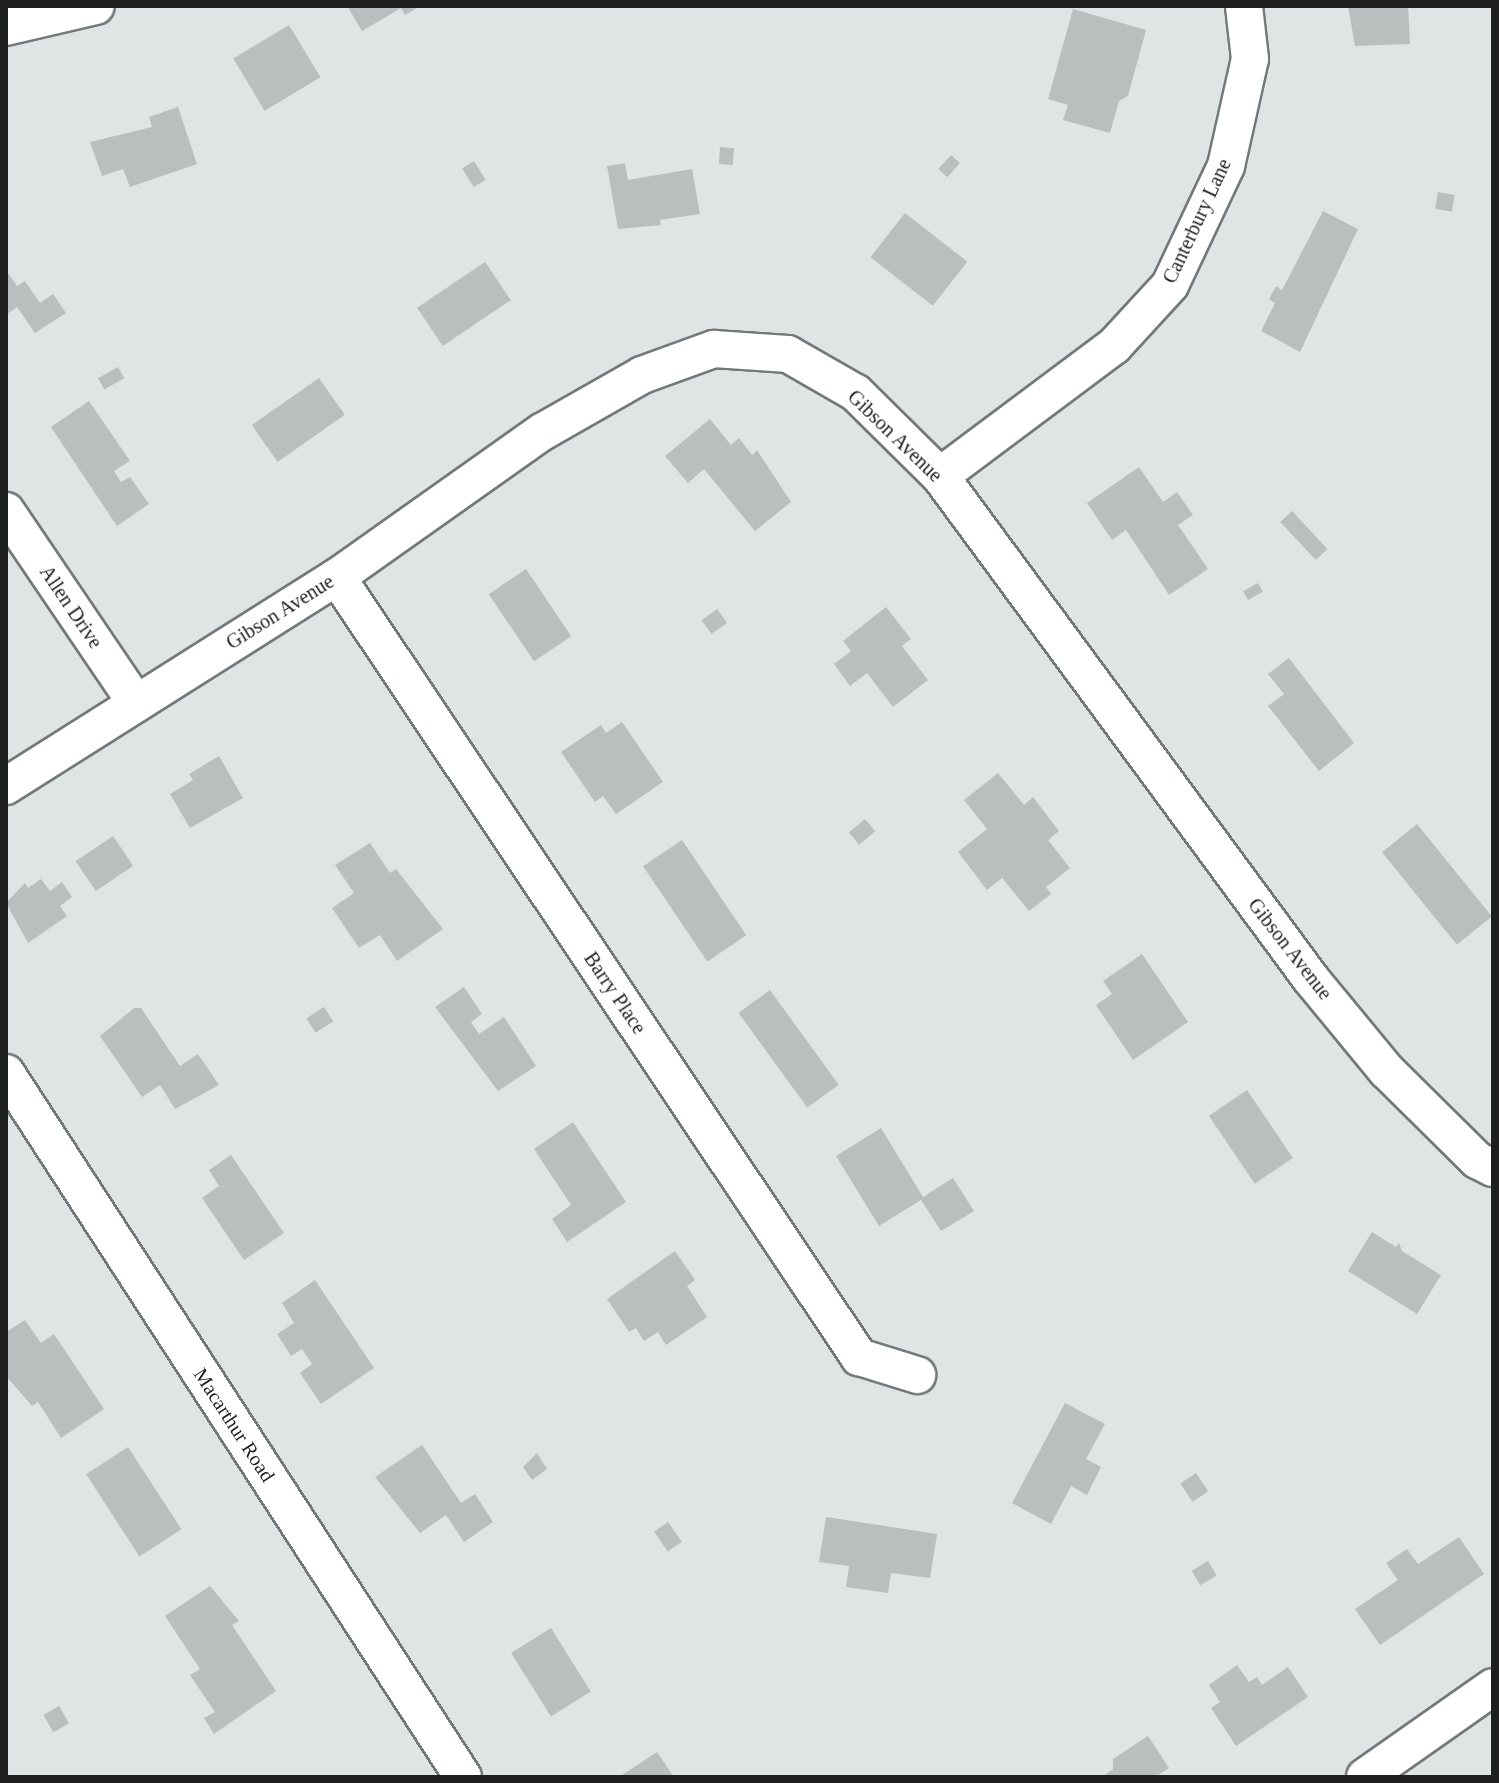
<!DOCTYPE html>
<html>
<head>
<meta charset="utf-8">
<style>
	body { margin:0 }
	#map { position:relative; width:1499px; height:1783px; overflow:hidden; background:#dee5e4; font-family:Georgia,serif }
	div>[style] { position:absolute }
	.building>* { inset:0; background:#b8bfbe; transform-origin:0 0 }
	.roads { filter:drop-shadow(2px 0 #737978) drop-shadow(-2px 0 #737978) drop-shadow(0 2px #737978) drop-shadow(0 -2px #737978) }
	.minor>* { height:36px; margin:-18px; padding:0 18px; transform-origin:18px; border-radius:18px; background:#fff }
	span { translate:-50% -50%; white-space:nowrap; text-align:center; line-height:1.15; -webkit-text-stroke:8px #fff; paint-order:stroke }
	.street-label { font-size:20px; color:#1d1f1f }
	.frame { position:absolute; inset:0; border:8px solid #1d1f1f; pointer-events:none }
</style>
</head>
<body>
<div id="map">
	<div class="building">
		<div style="clip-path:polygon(347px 6px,421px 6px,405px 15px,401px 8px,362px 31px)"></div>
		<div style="clip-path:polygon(1348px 6px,1408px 6px,1410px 44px,1355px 46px)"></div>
		<div style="clip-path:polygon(1073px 9px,1146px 30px,1128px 96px,1119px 101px,1110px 133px,1063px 120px,1068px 105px,1048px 99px)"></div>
		<div style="left:289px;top:25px;width:61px;height:65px;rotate:59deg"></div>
		<div style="clip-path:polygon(178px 107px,197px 164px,130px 187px,123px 169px,102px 176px,90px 142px,152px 127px,149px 117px)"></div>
		<div style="left:720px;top:147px;width:14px;height:17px;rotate:4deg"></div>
		<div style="left:951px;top:155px;width:12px;height:19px;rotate:42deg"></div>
		<div style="left:474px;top:161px;width:22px;height:14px;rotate:58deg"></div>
		<div style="clip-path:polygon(625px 163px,628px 180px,692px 169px,700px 214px,660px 220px,661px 225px,618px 229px,607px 166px)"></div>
		<div style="left:1438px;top:192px;width:17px;height:17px;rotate:10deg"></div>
		<div style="clip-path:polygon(1323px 211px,1358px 229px,1300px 352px,1261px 331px,1275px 303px,1269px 299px,1276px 286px,1282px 290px)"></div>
		<div style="left:905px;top:213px;width:79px;height:56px;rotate:38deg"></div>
		<div style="left:485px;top:262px;width:46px;height:82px;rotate:56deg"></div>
		<div style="clip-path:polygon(6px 270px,17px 286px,25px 281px,40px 303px,53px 294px,66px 313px,35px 333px,17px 307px,6px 315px)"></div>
		<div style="left:118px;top:367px;width:13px;height:23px;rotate:61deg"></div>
		<div style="left:319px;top:378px;width:45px;height:82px;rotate:55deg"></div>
		<div style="clip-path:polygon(89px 401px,130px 461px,114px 471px,121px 482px,130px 477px,149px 504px,117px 526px,51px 427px)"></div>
		<div style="clip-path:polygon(710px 419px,731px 445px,739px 438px,752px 455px,757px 450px,791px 502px,755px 531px,704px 469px,688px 483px,665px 456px)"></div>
		<div style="clip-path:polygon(1139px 467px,1163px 502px,1177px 492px,1193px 515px,1178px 525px,1208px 569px,1169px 595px,1126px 530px,1112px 540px,1087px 503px)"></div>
		<div style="left:1292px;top:511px;width:52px;height:16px;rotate:47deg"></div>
		<div style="left:526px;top:569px;width:81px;height:45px;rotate:56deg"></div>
		<div style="left:1258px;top:583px;width:10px;height:17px;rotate:61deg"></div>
		<div style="clip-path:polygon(886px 607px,911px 639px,902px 646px,928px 680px,893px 707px,867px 673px,850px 686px,834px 664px,851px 651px,843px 641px)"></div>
		<div style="left:717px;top:609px;width:17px;height:19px;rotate:54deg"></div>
		<div style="clip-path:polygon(1289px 658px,1354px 743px,1319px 771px,1268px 706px,1284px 694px,1268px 674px)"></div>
		<div style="clip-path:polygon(622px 722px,663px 782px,616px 814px,603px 796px,595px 802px,561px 752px,601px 725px,606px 733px)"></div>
		<div style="clip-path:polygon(219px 756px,243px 798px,190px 828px,170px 794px,193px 780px,189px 774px)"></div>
		<div style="clip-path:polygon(998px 773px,1024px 805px,1033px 797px,1059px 831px,1048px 840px,1070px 868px,1046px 887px,1051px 894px,1029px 911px,1002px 878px,987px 890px,958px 852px,987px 829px,964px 800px)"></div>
		<div style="left:865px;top:819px;width:16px;height:21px;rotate:50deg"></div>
		<div style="left:1417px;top:824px;width:119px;height:45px;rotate:51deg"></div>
		<div style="left:113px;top:836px;width:36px;height:45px;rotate:56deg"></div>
		<div style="left:682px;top:840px;width:115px;height:47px;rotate:56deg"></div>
		<div style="clip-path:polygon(370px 843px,390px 873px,396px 869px,443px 929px,397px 961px,380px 935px,359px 948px,332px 908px,354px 893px,335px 865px)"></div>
		<div style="clip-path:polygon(41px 879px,50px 891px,62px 882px,72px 897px,60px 906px,67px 916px,28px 943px,6px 903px,25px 883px,28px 888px)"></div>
		<div style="clip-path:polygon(1142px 954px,1188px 1022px,1133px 1060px,1096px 1005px,1112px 994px,1103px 981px)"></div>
		<div style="clip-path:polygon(464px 987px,482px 1014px,471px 1022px,479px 1034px,504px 1017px,536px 1066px,498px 1091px,435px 1007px)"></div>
		<div style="left:770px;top:990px;width:117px;height:39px;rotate:54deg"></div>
		<div style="left:324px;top:1007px;width:17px;height:21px;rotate:57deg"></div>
		<div style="clip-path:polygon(134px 1008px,141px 1008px,180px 1066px,198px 1054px,219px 1085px,175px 1109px,160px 1085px,142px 1097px,100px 1036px)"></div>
		<div style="left:1247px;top:1090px;width:82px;height:46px;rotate:56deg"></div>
		<div style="clip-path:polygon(573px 1122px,626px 1202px,567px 1242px,552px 1219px,571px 1205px,534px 1149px)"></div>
		<div style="clip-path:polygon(881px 1128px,923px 1197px,953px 1178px,974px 1211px,941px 1231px,921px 1200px,879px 1226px,836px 1156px)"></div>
		<div style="clip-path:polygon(231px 1155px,284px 1233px,244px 1260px,202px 1198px,219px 1186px,209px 1170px)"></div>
		<div style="clip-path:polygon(1372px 1232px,1396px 1247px,1399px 1243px,1402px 1251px,1441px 1275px,1417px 1314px,1348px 1271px)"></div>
		<div style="clip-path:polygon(675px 1251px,695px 1280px,687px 1286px,707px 1317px,666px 1345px,658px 1332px,644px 1341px,636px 1328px,629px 1332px,607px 1299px)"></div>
		<div style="clip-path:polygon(315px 1280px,374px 1368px,321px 1404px,300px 1373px,312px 1364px,302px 1349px,291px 1356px,277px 1334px,294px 1323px,282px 1303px)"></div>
		<div style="clip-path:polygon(25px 1320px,41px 1343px,54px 1334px,104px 1409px,61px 1438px,38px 1402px,32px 1406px,6px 1376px,6px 1332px)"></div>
		<div style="clip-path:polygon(1065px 1403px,1105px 1424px,1086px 1459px,1101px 1467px,1087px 1495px,1071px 1486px,1051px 1524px,1012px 1503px)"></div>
		<div style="clip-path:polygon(422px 1445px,461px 1503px,475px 1494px,493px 1522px,464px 1542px,446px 1515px,420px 1533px,375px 1477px)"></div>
		<div style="left:128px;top:1447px;width:98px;height:50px;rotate:57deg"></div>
		<div style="clip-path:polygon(537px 1453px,547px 1469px,532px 1480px,523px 1467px)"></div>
		<div style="left:1196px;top:1473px;width:22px;height:19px;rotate:56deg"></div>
		<div style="clip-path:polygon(826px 1517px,937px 1534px,930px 1578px,891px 1573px,888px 1593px,846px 1587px,849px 1566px,819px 1562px)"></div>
		<div style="left:668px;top:1522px;width:24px;height:17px;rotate:55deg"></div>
		<div style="clip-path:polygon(1459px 1537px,1484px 1574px,1380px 1645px,1355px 1609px,1398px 1580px,1386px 1563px,1407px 1549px,1418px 1564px)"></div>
		<div style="left:1208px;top:1561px;width:17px;height:19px;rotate:59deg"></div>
		<div style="clip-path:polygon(210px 1586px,239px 1621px,232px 1625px,276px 1691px,214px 1734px,204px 1718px,215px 1712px,190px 1675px,200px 1669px,165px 1616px)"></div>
		<div style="left:551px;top:1628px;width:75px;height:47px;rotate:58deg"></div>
		<div style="clip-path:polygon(1237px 1665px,1249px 1682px,1257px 1677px,1262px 1685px,1288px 1667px,1308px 1697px,1236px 1746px,1211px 1708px,1220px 1702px,1209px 1685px)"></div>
		<div style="left:59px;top:1706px;width:20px;height:18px;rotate:60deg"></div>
		<div style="clip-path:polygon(1148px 1736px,1169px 1768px,1155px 1777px,1102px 1777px,1113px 1769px,1113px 1759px)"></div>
		<div style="clip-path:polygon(657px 1752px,674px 1777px,619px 1777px)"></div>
	</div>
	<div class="roads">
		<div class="minor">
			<div style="left:6px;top:27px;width:92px;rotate:-13.1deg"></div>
			<div style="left:940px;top:476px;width:217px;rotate:-36.8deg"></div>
			<div style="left:1114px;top:346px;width:83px;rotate:-47.4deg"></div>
			<div style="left:1170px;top:285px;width:132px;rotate:-64.8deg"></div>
			<div style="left:1226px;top:166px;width:110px;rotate:-77.4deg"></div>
			<div style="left:1250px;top:59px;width:53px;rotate:-96.5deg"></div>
			<div style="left:6px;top:511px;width:232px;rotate:55.9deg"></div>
			<div style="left:337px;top:577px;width:939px;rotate:56.21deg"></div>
			<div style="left:859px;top:1357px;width:61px;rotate:17.2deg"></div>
			<div style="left:6px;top:786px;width:391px;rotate:-32.3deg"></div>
			<div style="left:337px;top:577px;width:251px;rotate:-35.3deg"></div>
			<div style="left:542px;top:432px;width:115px;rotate:-29.7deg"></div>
			<div style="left:642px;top:375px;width:77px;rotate:-19.9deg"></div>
			<div style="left:714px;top:349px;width:74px;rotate:3.9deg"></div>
			<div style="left:788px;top:354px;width:78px;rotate:29.8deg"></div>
			<div style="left:856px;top:393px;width:118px;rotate:44.7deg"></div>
			<div style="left:940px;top:476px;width:625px;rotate:53.59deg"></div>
			<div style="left:1311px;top:979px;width:118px;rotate:50.5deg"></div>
			<div style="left:1386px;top:1070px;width:128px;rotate:44.7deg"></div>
			<div style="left:1477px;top:1160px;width:18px;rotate:27deg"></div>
			<div style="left:6px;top:1073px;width:839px;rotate:57.01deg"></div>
			<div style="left:1365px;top:1777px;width:156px;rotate:-35.1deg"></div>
		</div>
	</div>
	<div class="street-label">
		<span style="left:1197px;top:221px;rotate:-65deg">Canterbury Lane</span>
		<span style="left:895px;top:436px;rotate:44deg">Gibson Avenue</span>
		<span style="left:71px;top:607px;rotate:56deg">Allen Drive</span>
		<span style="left:280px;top:612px;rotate:-32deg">Gibson Avenue</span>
		<span style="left:1290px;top:949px;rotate:52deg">Gibson Avenue</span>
		<span style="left:615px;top:993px;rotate:56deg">Barry Place</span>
		<span style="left:234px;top:1425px;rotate:57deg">Macarthur Road</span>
	</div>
	<div class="frame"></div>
</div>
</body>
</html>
